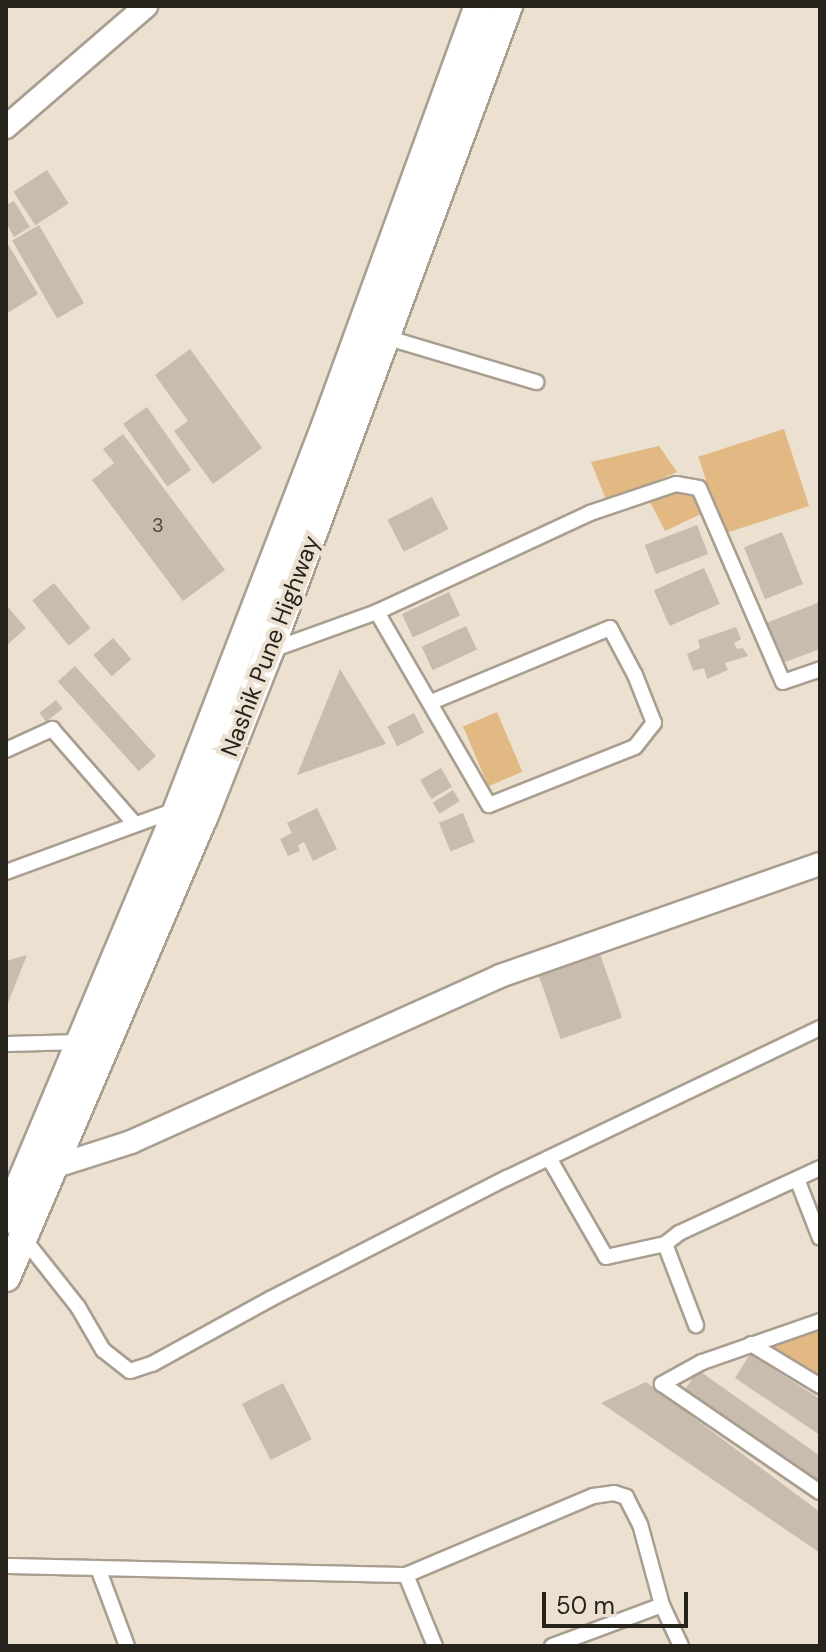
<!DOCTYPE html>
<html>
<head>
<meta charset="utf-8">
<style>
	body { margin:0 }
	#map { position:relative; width:826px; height:1652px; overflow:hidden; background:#ece0d1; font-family:"DM Sans",sans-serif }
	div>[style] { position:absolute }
	.green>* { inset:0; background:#e2b982; transform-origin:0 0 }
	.building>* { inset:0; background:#c8bcae; transform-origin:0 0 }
	.roads { filter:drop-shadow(2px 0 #a99e90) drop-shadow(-2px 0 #a99e90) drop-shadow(0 2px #a99e90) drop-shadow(0 -2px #a99e90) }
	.street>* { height:14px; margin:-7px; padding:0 7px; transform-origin:7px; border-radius:7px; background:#fff }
	.secondary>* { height:22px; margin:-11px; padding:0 11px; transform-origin:11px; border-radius:11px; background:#fff }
	.highway>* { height:28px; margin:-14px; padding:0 14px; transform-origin:14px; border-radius:14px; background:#fff }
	span { translate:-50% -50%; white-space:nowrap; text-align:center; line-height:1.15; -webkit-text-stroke:8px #ece0d1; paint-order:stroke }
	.number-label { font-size:20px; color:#4e4840 }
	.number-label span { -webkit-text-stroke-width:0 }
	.street-label { font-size:24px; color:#26221c }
	.frame { position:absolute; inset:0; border:8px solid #26221c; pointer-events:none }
	.scale { position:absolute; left:542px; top:1592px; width:146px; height:36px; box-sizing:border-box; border:4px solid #26221c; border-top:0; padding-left:10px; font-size:24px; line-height:28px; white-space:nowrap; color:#26221c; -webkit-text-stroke:6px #ece0d1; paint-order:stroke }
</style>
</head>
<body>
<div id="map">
	<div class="green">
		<div style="left:784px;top:429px;width:81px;height:90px;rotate:72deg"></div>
		<div style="clip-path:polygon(659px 446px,677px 472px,607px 502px,591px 462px)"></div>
		<div style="clip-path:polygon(675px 490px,693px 495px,703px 513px,665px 531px,649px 500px)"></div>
		<div style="left:497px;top:712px;width:65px;height:37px;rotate:67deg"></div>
		<div style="clip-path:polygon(820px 1326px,820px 1378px,763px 1341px)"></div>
	</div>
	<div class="building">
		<div style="left:47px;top:170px;width:40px;height:40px;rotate:57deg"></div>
		<div style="clip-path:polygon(14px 201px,30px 227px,14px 237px,6px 223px,6px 205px)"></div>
		<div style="left:39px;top:225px;width:90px;height:31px;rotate:60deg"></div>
		<div style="clip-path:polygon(6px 241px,38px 294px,6px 314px)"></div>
		<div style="clip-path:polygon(190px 349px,262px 448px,213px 484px,174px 431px,188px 421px,155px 375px)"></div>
		<div style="left:147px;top:407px;width:77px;height:29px;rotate:55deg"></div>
		<div style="clip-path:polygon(123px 434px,225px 570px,183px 601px,92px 480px,114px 463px,103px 449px)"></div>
		<div style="left:432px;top:497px;width:36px;height:50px;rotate:63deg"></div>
		<div style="left:697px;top:525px;width:31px;height:56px;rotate:69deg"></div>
		<div style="left:782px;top:532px;width:56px;height:41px;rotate:68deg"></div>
		<div style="left:704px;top:568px;width:39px;height:55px;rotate:66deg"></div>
		<div style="left:54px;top:583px;width:58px;height:28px;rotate:51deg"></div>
		<div style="left:449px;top:592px;width:26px;height:52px;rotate:65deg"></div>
		<div style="clip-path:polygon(820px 602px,820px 649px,782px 663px,766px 623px)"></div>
		<div style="clip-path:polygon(6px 605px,26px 628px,6px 646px)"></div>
		<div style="left:466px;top:626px;width:26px;height:49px;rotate:65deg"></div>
		<div style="clip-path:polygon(736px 627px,741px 639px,734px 643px,737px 649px,743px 648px,748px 656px,725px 663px,728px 670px,707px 679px,704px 668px,693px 671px,687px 654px,700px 648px,698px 640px)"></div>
		<div style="left:113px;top:638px;width:28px;height:26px;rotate:49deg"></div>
		<div style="left:75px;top:666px;width:121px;height:23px;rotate:48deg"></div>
		<div style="clip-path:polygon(340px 669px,386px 744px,297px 775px)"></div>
		<div style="left:56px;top:700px;width:11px;height:21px;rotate:52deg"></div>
		<div style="left:414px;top:713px;width:22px;height:30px;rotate:63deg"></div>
		<div style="left:441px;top:768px;width:22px;height:24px;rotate:60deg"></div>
		<div style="left:453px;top:790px;width:13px;height:24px;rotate:58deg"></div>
		<div style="clip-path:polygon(317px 808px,337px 849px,313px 861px,304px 842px,298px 845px,300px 851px,288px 856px,280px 839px,292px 833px,287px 823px)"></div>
		<div style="left:463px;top:813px;width:31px;height:26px;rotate:68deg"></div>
		<div style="left:597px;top:945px;width:77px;height:65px;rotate:71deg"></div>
		<div style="clip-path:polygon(27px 955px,6px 1008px,6px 961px)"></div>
		<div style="clip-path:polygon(750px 1354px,820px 1399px,820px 1435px,735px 1378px)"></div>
		<div style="clip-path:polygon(698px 1370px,820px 1456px,820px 1484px,684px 1391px)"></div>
		<div style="clip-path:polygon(646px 1382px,820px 1512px,820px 1553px,601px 1403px)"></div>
		<div style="left:283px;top:1383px;width:63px;height:46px;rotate:63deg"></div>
	</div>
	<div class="roads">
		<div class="street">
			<div style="left:385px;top:337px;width:158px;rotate:16.6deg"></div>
			<div style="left:377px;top:612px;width:223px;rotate:59.9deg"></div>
			<div style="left:489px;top:805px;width:157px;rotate:-21.7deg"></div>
			<div style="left:635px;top:747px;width:31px;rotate:-52deg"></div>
			<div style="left:654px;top:723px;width:52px;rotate:-111.6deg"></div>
			<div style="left:635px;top:675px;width:53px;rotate:-118deg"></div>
			<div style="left:610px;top:628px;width:194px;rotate:157.5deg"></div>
			<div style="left:269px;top:651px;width:115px;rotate:-19.9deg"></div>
			<div style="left:377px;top:612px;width:235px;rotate:-24.9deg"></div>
			<div style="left:590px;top:513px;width:91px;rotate:-18.6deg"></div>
			<div style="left:676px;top:484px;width:23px;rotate:10deg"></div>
			<div style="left:699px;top:488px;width:211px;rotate:66.6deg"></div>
			<div style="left:783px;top:682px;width:39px;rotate:-19deg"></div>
			<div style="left:6px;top:750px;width:51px;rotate:-24.5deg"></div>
			<div style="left:52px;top:729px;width:126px;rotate:48.9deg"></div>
			<div style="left:6px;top:872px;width:183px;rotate:-20.1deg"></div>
			<div style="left:6px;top:1044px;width:76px;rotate:-1.5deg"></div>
			<div style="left:549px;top:1158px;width:114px;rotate:60.1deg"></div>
			<div style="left:606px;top:1257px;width:60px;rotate:-12.4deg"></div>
			<div style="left:665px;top:1244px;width:18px;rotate:-38deg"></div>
			<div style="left:679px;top:1233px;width:155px;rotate:-24.7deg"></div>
			<div style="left:797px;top:1179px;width:63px;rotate:68.7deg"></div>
			<div style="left:21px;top:1235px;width:92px;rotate:51.6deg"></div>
			<div style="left:78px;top:1307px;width:50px;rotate:59.8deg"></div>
			<div style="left:103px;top:1350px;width:34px;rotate:38deg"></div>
			<div style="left:130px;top:1371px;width:23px;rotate:-18deg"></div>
			<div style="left:152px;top:1364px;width:137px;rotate:-28.8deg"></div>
			<div style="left:272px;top:1298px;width:264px;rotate:-27.1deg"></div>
			<div style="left:507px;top:1178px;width:347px;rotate:-25.6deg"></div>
			<div style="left:665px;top:1244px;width:87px;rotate:69.1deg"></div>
			<div style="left:820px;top:1321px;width:125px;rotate:160.8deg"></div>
			<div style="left:702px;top:1362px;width:46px;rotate:151.2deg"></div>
			<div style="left:662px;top:1384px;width:191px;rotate:34.4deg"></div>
			<div style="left:751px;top:1344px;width:81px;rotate:31.3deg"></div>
			<div style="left:6px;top:1566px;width:400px;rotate:1.3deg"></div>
			<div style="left:406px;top:1575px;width:77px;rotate:67.8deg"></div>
			<div style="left:98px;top:1568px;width:83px;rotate:69.6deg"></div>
			<div style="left:406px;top:1575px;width:203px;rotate:-22.9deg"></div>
			<div style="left:593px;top:1496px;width:21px;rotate:-8deg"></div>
			<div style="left:614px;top:1493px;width:13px;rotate:18deg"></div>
			<div style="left:626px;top:1497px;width:30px;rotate:63deg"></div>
			<div style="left:640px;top:1524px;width:84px;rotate:74.8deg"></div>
			<div style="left:662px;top:1605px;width:45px;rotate:65.1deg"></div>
			<div style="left:552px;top:1646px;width:117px;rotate:-20.4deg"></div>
		</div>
		<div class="secondary">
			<div style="left:6px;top:127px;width:185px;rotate:-40.8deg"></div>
			<div style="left:50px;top:1168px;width:85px;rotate:-17.8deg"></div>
			<div style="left:131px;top:1142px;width:405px;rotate:-24.2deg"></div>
			<div style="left:500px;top:976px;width:339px;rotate:-19.3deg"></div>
		</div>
		<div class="highway">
			<div style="left:6px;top:1219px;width:445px;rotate:-67.2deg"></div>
			<div style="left:178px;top:809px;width:414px;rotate:-68.9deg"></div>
			<div style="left:327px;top:423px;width:444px;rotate:-70deg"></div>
			<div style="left:6px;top:1277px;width:499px;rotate:-66.8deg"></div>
			<div style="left:203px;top:818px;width:180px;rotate:-68.4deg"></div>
			<div style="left:269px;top:651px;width:688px;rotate:-69.67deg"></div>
		</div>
	</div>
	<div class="number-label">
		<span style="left:158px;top:525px">3</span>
	</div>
	<div class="street-label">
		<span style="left:270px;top:646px;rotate:-69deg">Nashik Pune Highway</span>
	</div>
	<div class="frame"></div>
	<div class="scale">50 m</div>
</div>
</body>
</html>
